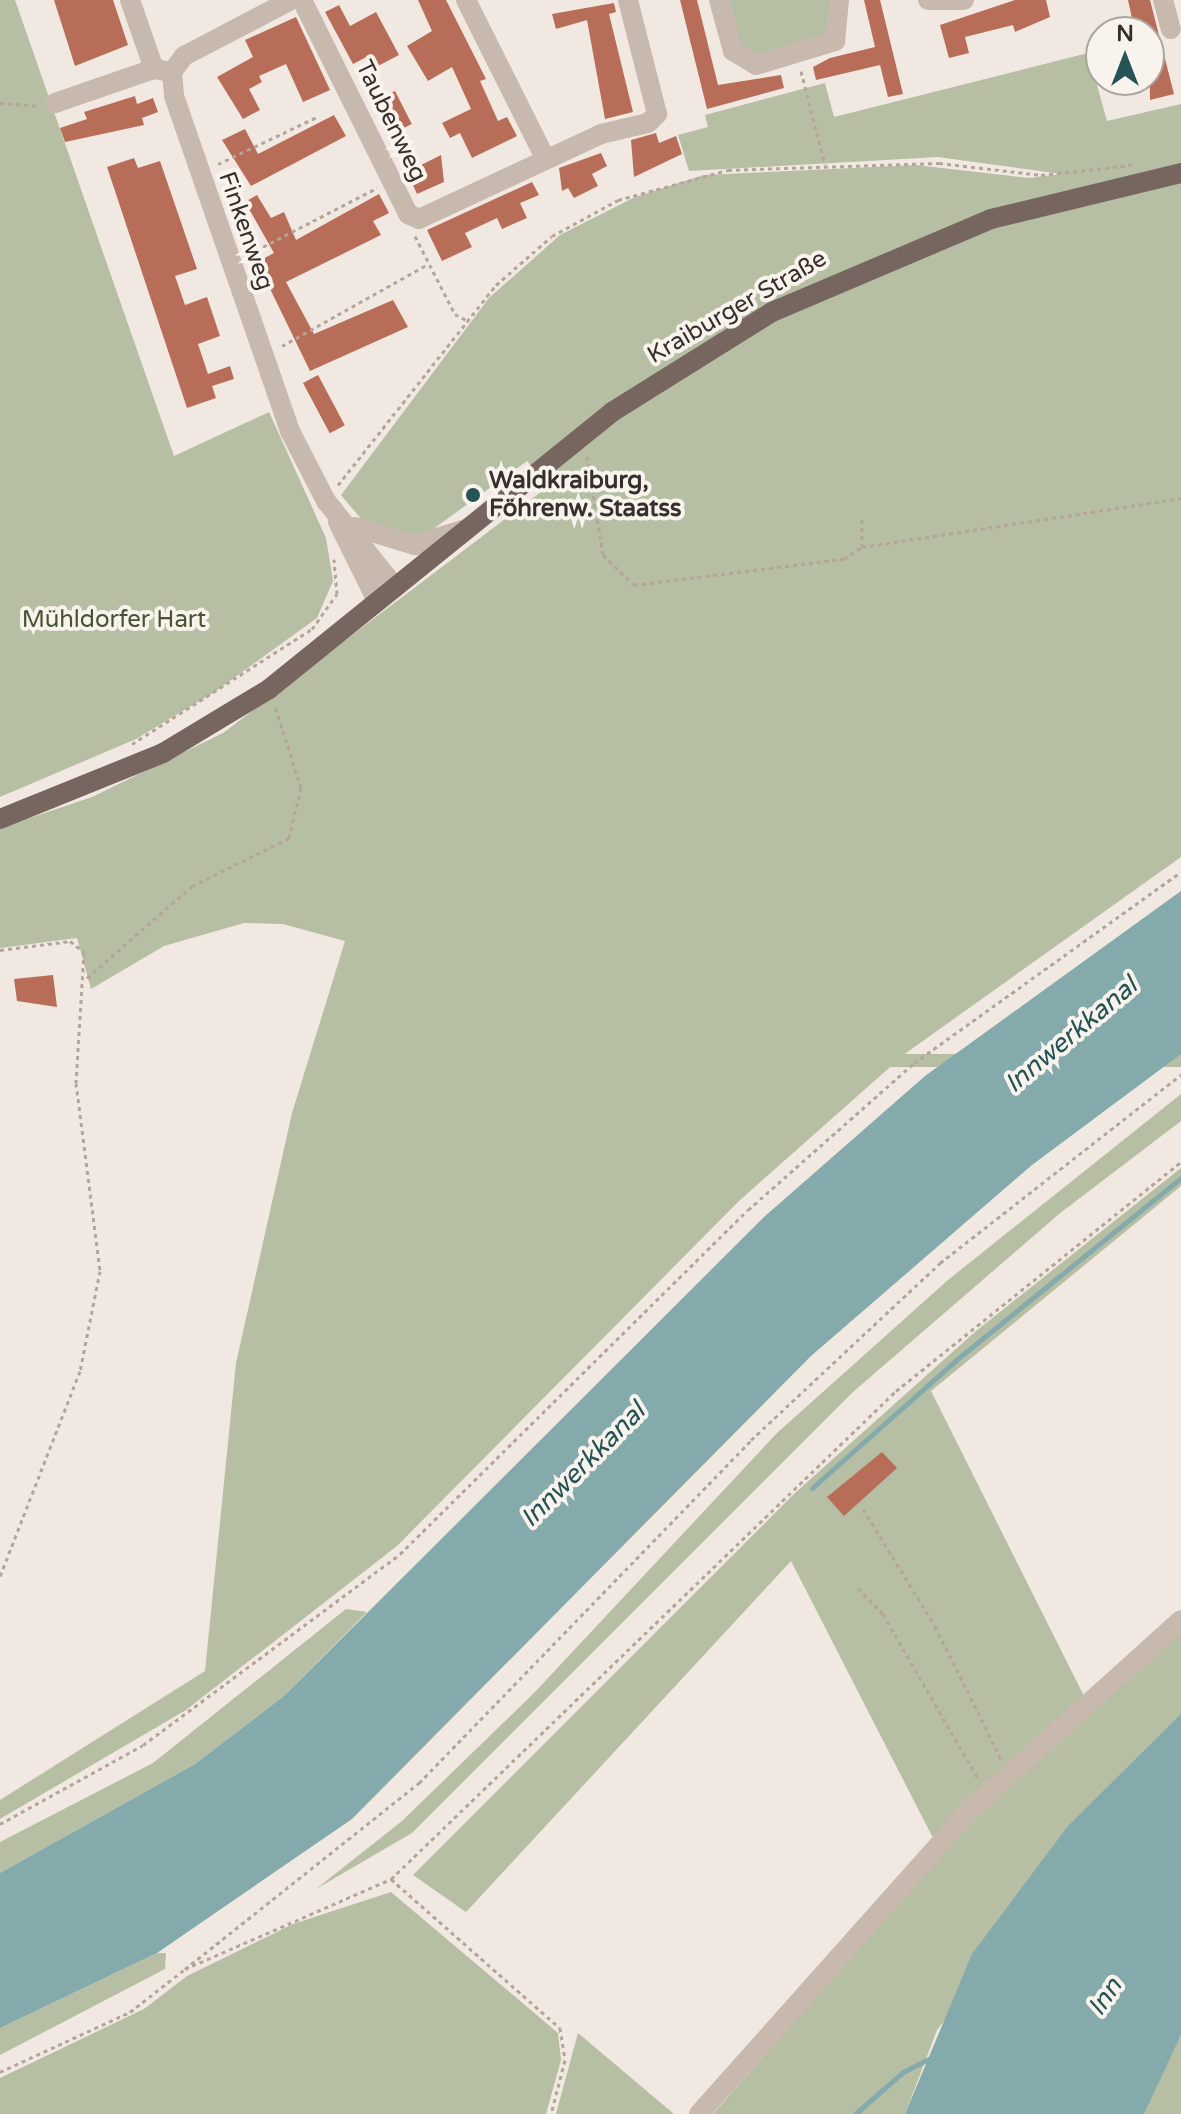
<!DOCTYPE html>
<html>
<head>
<meta charset="utf-8">
<style>
	body { margin:0 }
	#map { position:relative; width:1181px; height:2114px; overflow:hidden; background:#f1e9e1; font-family:"Varela Round",sans-serif }
	div>[style] { position:absolute }
	.green>* { inset:0; background:#b6bea3; transform-origin:0 0 }
	.water>* { inset:0; background:#84aaab }
	.stream>* { height:5px; margin:-2.5px; padding:0 2.5px; transform-origin:2.5px; border-radius:2.5px; background:#84aaab }
	.building>* { inset:0; background:#b86d58; transform-origin:0 0 }
	.path>* { height:3px; margin-top:-1.5px; transform-origin:0; background:repeating-linear-gradient(90deg,#b4a499 0 4px,transparent 0 8px) }
	.minor>* { height:20px; margin:-10px; padding:0 10px; transform-origin:10px; border-radius:10px; background:#c8b9ae }
	.major>* { height:20px; margin:-10px; padding:0 10px; transform-origin:10px; border-radius:10px; background:#77665f }
	.dots>* { width:22px; height:22px; translate:-50% -50%; box-sizing:border-box; border:4px solid #f9f3ee; border-radius:50% }
	span { translate:-50% -50%; white-space:nowrap; text-align:center; line-height:1.15; -webkit-text-stroke:8px #f9f3ee; paint-order:stroke }
	.street-label { font-size:24px; color:#372f2c }
	.poi-label { font-size:24px; color:#372f2c; font-weight:700 }
	.left { translate:0 -50%; text-align:left }
	.park-label { font-size:24px; color:#485332 }
	.water-label { font-size:26px; color:#265354; font-style:italic }
	.north { position:absolute; left:1085px; top:16px; width:80px; height:80px; box-sizing:border-box; background:#f9f3ee; border:2px solid #aba5a0; border-radius:50%; rotate:0deg; font-size:22px; font-weight:700; line-height:32px; text-align:center; color:#372f2c }
	.north::after { content:''; display:block; margin:auto; width:28px; height:36px; background:#265354; clip-path:polygon(50% 0,100% 100%,50% 72%,0 100%) }
</style>
</head>
<body>
<div id="map">
	<div class="green">
		<div style="clip-path:polygon(0 0,15px 0,174px 456px,269px 412px,326px 538px,333px 581px,317px 618px,216px 691px,136px 739px,0 797px)"></div>
		<div style="clip-path:polygon(727px 0,833px 0,826px 36px,755px 55px,739px 46px)"></div>
		<div style="clip-path:polygon(1088px 53px,1107px 121px,1181px 104px,1181px 857px,906px 1053px,739px 1201px,397px 1546px,186px 1710px,0 1819px,0 1800px,205px 1671px,236px 1363px,292px 1113px,345px 941px,283px 924px,244px 923px,164px 946px,91px 989px,77px 938px,0 948px,0 828px,92px 797px,223px 733px,550px 485px,527px 461px,425px 535px,407px 538px,363px 521px,341px 495px,489px 298px,560px 235px,635px 197px,704px 175px,916px 165px,1029px 178px,1061px 174px,938px 157px,689px 171px,678px 135px,708px 127px,705px 115px,825px 83px,834px 117px)"></div>
		<div style="left:1181px;top:1054px;width:13px;height:319px;rotate:90deg"></div>
		<div style="clip-path:polygon(1181px 1094px,1181px 1121px,1059px 1214px,853px 1392px,412px 1833px,316px 1889px,402px 1821px,534px 1693px,777px 1433px,948px 1280px)"></div>
		<div style="clip-path:polygon(1181px 1168px,1181px 1186px,931px 1391px,1084px 1696px,933px 1838px,791px 1561px,466px 1912px,413px 1875px,795px 1493px,976px 1331px)"></div>
		<div style="clip-path:polygon(346px 1609px,367px 1612px,284px 1696px,195px 1764px,0 1873px,0 1842px,153px 1763px)"></div>
		<div style="clip-path:polygon(1181px 1628px,1181px 1714px,937px 2030px,905px 2114px,713px 2114px,982px 1807px)"></div>
		<div style="clip-path:polygon(391px 1892px,558px 2033px,561px 2060px,546px 2114px,0 2114px,0 2078px,144px 2009px,187px 1976px,293px 1924px)"></div>
		<div style="clip-path:polygon(157px 1953px,166px 1953px,165px 1969px,0 2055px,0 2028px)"></div>
		<div style="clip-path:polygon(578px 2033px,674px 2114px,556px 2114px)"></div>
		<div style="clip-path:polygon(1181px 2035px,1181px 2114px,1144px 2114px,1160px 2078px)"></div>
	</div>
	<div class="water">
		<div style="clip-path:polygon(1181px 891px,1181px 1054px,1032px 1165px,811px 1356px,352px 1819px,157px 1953px,0 2028px,0 1873px,195px 1764px,284px 1696px,764px 1217px,925px 1076px)"></div>
		<div style="clip-path:polygon(1181px 1714px,1181px 2035px,1144px 2114px,905px 2114px,972px 1954px,1068px 1826px)"></div>
	</div>
	<div class="stream">
		<div style="left:812px;top:1488px;width:193px;rotate:-41.6deg"></div>
		<div style="left:956px;top:1360px;width:289px;rotate:-39deg"></div>
		<div style="left:855px;top:2114px;width:64px;rotate:-41.2deg"></div>
		<div style="left:903px;top:2072px;width:30px;rotate:-27deg"></div>
	</div>
	<div class="building">
		<div style="clip-path:polygon(54px 0,113px 0,128px 45px,75px 66px)"></div>
		<div style="clip-path:polygon(418px 0,446px 0,486px 79px,480px 81px,498px 121px,507px 117px,517px 136px,472px 158px,460px 133px,450px 138px,442px 123px,471px 109px,452px 67px,428px 81px,407px 46px,432px 31px)"></div>
		<div style="clip-path:polygon(680px 0,697px 0,718px 85px,781px 75px,784px 88px,707px 109px)"></div>
		<div style="clip-path:polygon(864px 0,880px 0,903px 94px,888px 97px,880px 65px,816px 80px,813px 67px,830px 58px,875px 47px)"></div>
		<div style="clip-path:polygon(1015px 0,1046px 0,1050px 17px,1015px 32px,1013px 25px,965px 37px,969px 53px,949px 58px,940px 25px)"></div>
		<div style="clip-path:polygon(1128px 0,1150px 0,1174px 94px,1150px 100px,1149px 32px,1135px 32px)"></div>
		<div style="clip-path:polygon(614px 3px,616px 12px,609px 14px,633px 112px,605px 119px,587px 20px,556px 29px,552px 14px)"></div>
		<div style="clip-path:polygon(339px 5px,350px 26px,376px 12px,399px 55px,378px 66px,372px 54px,353px 64px,325px 12px)"></div>
		<div style="clip-path:polygon(296px 17px,330px 90px,303px 102px,286px 64px,259px 76px,262px 82px,249px 89px,260px 110px,243px 119px,217px 77px,253px 57px,245px 40px)"></div>
		<div style="left:395px;top:91px;width:37px;height:25px;rotate:63deg"></div>
		<div style="clip-path:polygon(135px 96px,137px 104px,153px 98px,158px 112px,142px 118px,144px 125px,65px 142px,60px 128px,87px 119px,84px 112px)"></div>
		<div style="clip-path:polygon(334px 115px,346px 136px,251px 186px,222px 140px,245px 129px,258px 154px)"></div>
		<div style="clip-path:polygon(656px 133px,659px 143px,676px 136px,682px 154px,634px 177px,631px 140px)"></div>
		<div style="clip-path:polygon(601px 153px,607px 166px,592px 174px,598px 186px,574px 198px,568px 188px,562px 191px,559px 168px)"></div>
		<div style="clip-path:polygon(441px 155px,444px 182px,417px 194px,407px 172px)"></div>
		<div style="clip-path:polygon(134px 158px,138px 168px,160px 161px,197px 269px,175px 276px,185px 305px,207px 297px,220px 336px,198px 344px,208px 374px,230px 366px,234px 379px,212px 386px,216px 398px,187px 408px,107px 167px)"></div>
		<div style="clip-path:polygon(532px 182px,539px 195px,520px 203px,527px 218px,502px 229px,497px 218px,465px 233px,472px 247px,442px 261px,427px 230px)"></div>
		<div style="clip-path:polygon(379px 194px,389px 213px,373px 221px,381px 235px,286px 282px,314px 334px,393px 300px,408px 327px,310px 371px,257px 262px,274px 253px,245px 202px,257px 195px,271px 218px,284px 212px,296px 240px)"></div>
		<div style="left:318px;top:375px;width:57px;height:17px;rotate:62deg"></div>
		<div style="clip-path:polygon(53px 975px,57px 1007px,17px 1001px,14px 979px)"></div>
		<div style="clip-path:polygon(882px 1452px,897px 1468px,844px 1516px,827px 1497px)"></div>
	</div>
	<div class="path">
		<div style="left:801px;top:71px;width:97px;rotate:75.7deg"></div>
		<div style="left:0;top:103px;width:39px;rotate:4deg"></div>
		<div style="left:218px;top:164px;width:112px;rotate:-25.4deg"></div>
		<div style="left:415px;top:236px;width:88px;rotate:62.9deg"></div>
		<div style="left:455px;top:314px;width:13px;rotate:29deg"></div>
		<div style="left:249px;top:254px;width:144px;rotate:-27.3deg"></div>
		<div style="left:282px;top:346px;width:167px;rotate:-29.3deg"></div>
		<div style="left:587px;top:456px;width:100px;rotate:80.8deg"></div>
		<div style="left:603px;top:555px;width:43px;rotate:44.1deg"></div>
		<div style="left:634px;top:585px;width:212px;rotate:-7.1deg"></div>
		<div style="left:844px;top:559px;width:22px;rotate:-34deg"></div>
		<div style="left:862px;top:547px;width:28px;rotate:-90deg"></div>
		<div style="left:338px;top:485px;width:255px;rotate:-51.7deg"></div>
		<div style="left:496px;top:285px;width:74px;rotate:-41.2deg"></div>
		<div style="left:552px;top:236px;width:75px;rotate:-28.6deg"></div>
		<div style="left:618px;top:200px;width:114px;rotate:-15.3deg"></div>
		<div style="left:728px;top:170px;width:211px;rotate:-1.9deg"></div>
		<div style="left:939px;top:163px;width:103px;rotate:6.7deg"></div>
		<div style="left:1041px;top:175px;width:91px;rotate:-6.3deg"></div>
		<div style="left:862px;top:547px;width:323px;rotate:-8.7deg"></div>
		<div style="left:132px;top:744px;width:214px;rotate:-32.6deg"></div>
		<div style="left:312px;top:629px;width:43px;rotate:-54.5deg"></div>
		<div style="left:337px;top:594px;width:35px;rotate:-95deg"></div>
		<div style="left:0;top:950px;width:71px;rotate:-7.3deg"></div>
		<div style="left:70px;top:941px;width:18px;rotate:38deg"></div>
		<div style="left:84px;top:952px;width:131px;rotate:93.5deg"></div>
		<div style="left:76px;top:1083px;width:190px;rotate:82.7deg"></div>
		<div style="left:100px;top:1271px;width:102px;rotate:101.3deg"></div>
		<div style="left:80px;top:1371px;width:220px;rotate:111.3deg"></div>
		<div style="left:87px;top:978px;width:140px;rotate:-41.2deg"></div>
		<div style="left:192px;top:886px;width:108px;rotate:-26.3deg"></div>
		<div style="left:289px;top:838px;width:51px;rotate:-76.5deg"></div>
		<div style="left:301px;top:788px;width:86px;rotate:-107.6deg"></div>
		<div style="left:863px;top:1509px;width:137px;rotate:58.4deg"></div>
		<div style="left:935px;top:1626px;width:148px;rotate:63.6deg"></div>
		<div style="left:858px;top:1588px;width:36px;rotate:46deg"></div>
		<div style="left:883px;top:1614px;width:192px;rotate:60deg"></div>
		<div style="left:0;top:1824px;width:163px;rotate:-28.9deg"></div>
		<div style="left:143px;top:1745px;width:320px;rotate:-36.6deg"></div>
		<div style="left:400px;top:1554px;width:489px;rotate:-44.7deg"></div>
		<div style="left:748px;top:1210px;width:222px;rotate:-41.5deg"></div>
		<div style="left:914px;top:1063px;width:328px;rotate:-35.6deg"></div>
		<div style="left:391px;top:1879px;width:702px;rotate:-44.02deg"></div>
		<div style="left:896px;top:1391px;width:366px;rotate:-38.8deg"></div>
		<div style="left:185px;top:1969px;width:299px;rotate:-38.5deg"></div>
		<div style="left:419px;top:1783px;width:477px;rotate:-45.9deg"></div>
		<div style="left:751px;top:1440px;width:259px;rotate:-43.1deg"></div>
		<div style="left:940px;top:1263px;width:306px;rotate:-38deg"></div>
		<div style="left:0;top:2072px;width:143px;rotate:-24.8deg"></div>
		<div style="left:130px;top:2012px;width:70px;rotate:-38deg"></div>
		<div style="left:185px;top:1969px;width:225px;rotate:-23.6deg"></div>
		<div style="left:391px;top:1879px;width:225px;rotate:41.4deg"></div>
		<div style="left:560px;top:2028px;width:32px;rotate:81deg"></div>
		<div style="left:565px;top:2060px;width:56px;rotate:104.5deg"></div>
	</div>
	<div class="minor">
		<div style="left:130px;top:0;width:73px;rotate:70.8deg"></div>
		<div style="left:302px;top:0;width:239px;rotate:63.6deg"></div>
		<div style="left:408px;top:214px;width:12px;rotate:24deg"></div>
		<div style="left:419px;top:219px;width:201px;rotate:-25deg"></div>
		<div style="left:601px;top:134px;width:48px;rotate:-13.2deg"></div>
		<div style="left:648px;top:123px;width:13px;rotate:-45deg"></div>
		<div style="left:657px;top:114px;width:118px;rotate:-104.3deg"></div>
		<div style="left:466px;top:0;width:177px;rotate:63.4deg"></div>
		<div style="left:719px;top:0;width:53px;rotate:74.6deg"></div>
		<div style="left:733px;top:51px;width:27px;rotate:31deg"></div>
		<div style="left:756px;top:65px;width:83px;rotate:-16.9deg"></div>
		<div style="left:835px;top:41px;width:41px;rotate:-84.4deg"></div>
		<div style="left:928px;top:0;width:36px"></div>
		<div style="left:1163px;top:0;width:30px;rotate:75deg"></div>
		<div style="left:172px;top:72px;width:24px;rotate:85deg"></div>
		<div style="left:174px;top:96px;width:355px;rotate:70.9deg"></div>
		<div style="left:290px;top:431px;width:79px;rotate:62.8deg"></div>
		<div style="left:326px;top:501px;width:110px;rotate:51.3deg"></div>
		<div style="left:172px;top:72px;width:20px;rotate:-53deg"></div>
		<div style="left:184px;top:56px;width:121px;rotate:-27.6deg"></div>
		<div style="left:55px;top:103px;width:105px;rotate:-19deg"></div>
		<div style="left:154px;top:69px;width:18px;rotate:9deg"></div>
		<div style="left:338px;top:522px;width:88px;rotate:63.7deg"></div>
		<div style="left:355px;top:527px;width:63px;rotate:16.7deg"></div>
		<div style="left:415px;top:545px;width:52px;rotate:-17.7deg"></div>
		<div style="left:699px;top:2114px;width:406px;rotate:-48.3deg"></div>
		<div style="left:969px;top:1811px;width:285px;rotate:-42deg"></div>
	</div>
	<div class="major">
		<div style="left:0;top:819px;width:176px;rotate:-22deg"></div>
		<div style="left:163px;top:753px;width:124px;rotate:-31.1deg"></div>
		<div style="left:269px;top:689px;width:441px;rotate:-38.9deg"></div>
		<div style="left:612px;top:412px;width:189px;rotate:-32deg"></div>
		<div style="left:772px;top:312px;width:238px;rotate:-23deg"></div>
		<div style="left:991px;top:219px;width:195px;rotate:-13.6deg"></div>
	</div>
	<div class="dots">
		<div style="left:473px;top:495px;background:#265354"></div>
	</div>
	<div class="street-label">
		<span style="left:391px;top:121px;rotate:64deg">Taubenweg</span>
		<span style="left:246px;top:231px;rotate:71deg">Finkenweg</span>
		<span style="left:737px;top:307px;rotate:-30deg">Kraiburger Straße</span>
	</div>
	<div class="poi-label">
		<span class="left" style="left:489px;top:495px">Waldkraiburg,<br>Föhrenw. Staatss</span>
	</div>
	<div class="park-label">
		<span style="left:114px;top:620px">Mühldorfer Hart</span>
	</div>
	<div class="water-label">
		<span style="left:1071px;top:1035px;rotate:-40deg">Innwerkkanal</span>
		<span style="left:583px;top:1465px;rotate:-45deg">Innwerkkanal</span>
		<span style="left:1105px;top:1997px;rotate:-56deg">Inn</span>
	</div>
	<div class="north">N</div>
</div>
</body>
</html>
